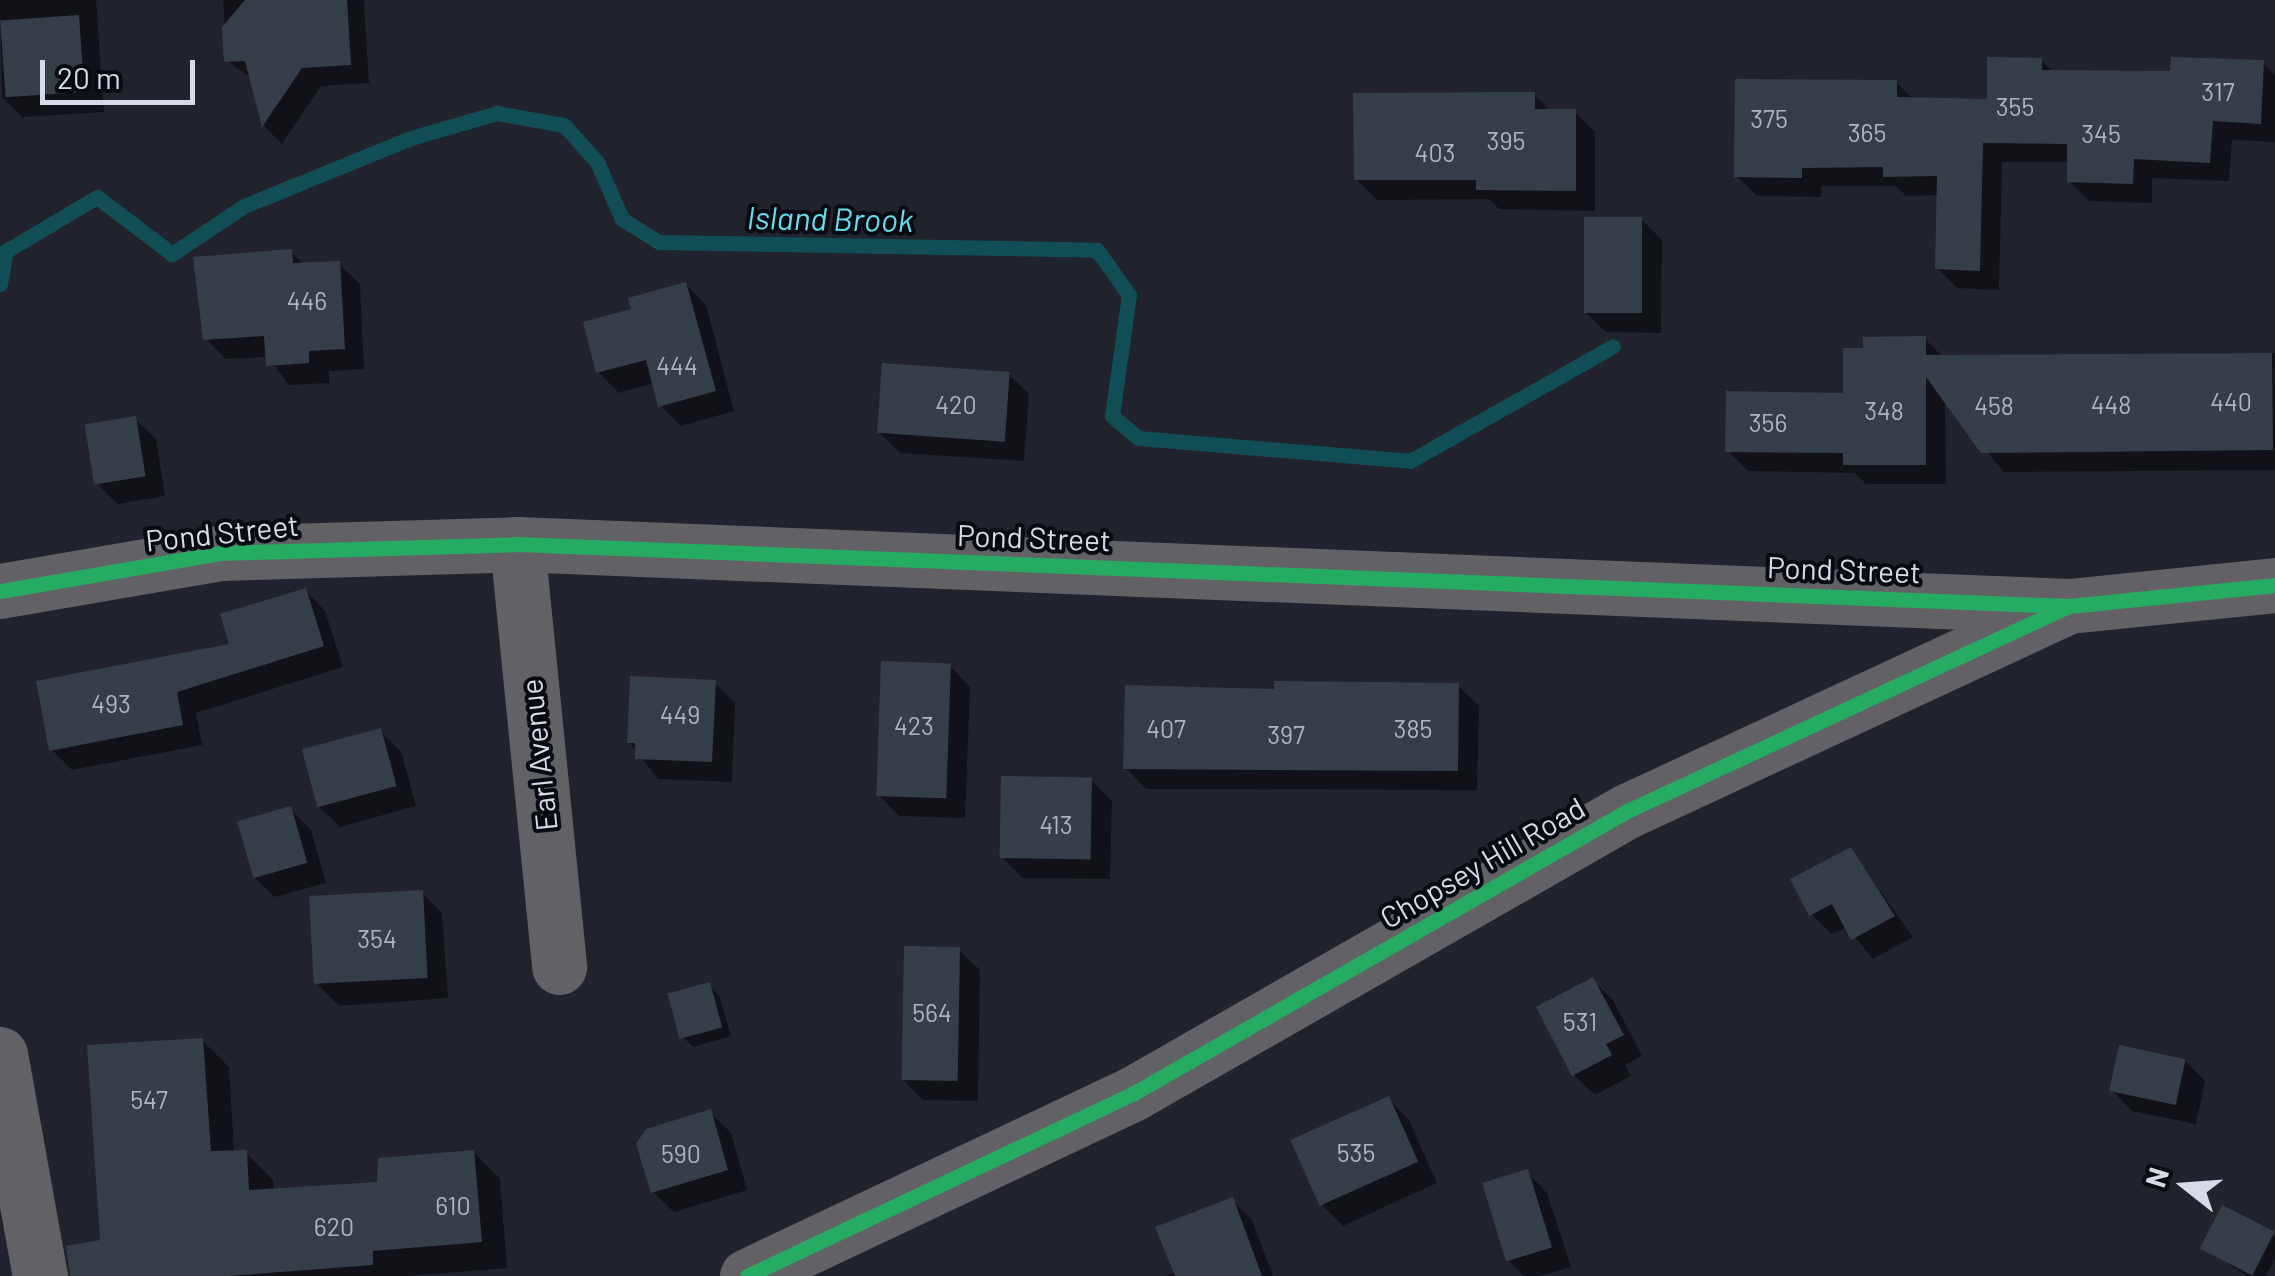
<!DOCTYPE html>
<html>
<head>
<meta charset="utf-8">
<style>
	body { margin:0 }
	#map { position:relative; width:2275px; height:1276px; overflow:hidden; background:#21232c; font-family:Barlow,sans-serif }
	div>[style] { position:absolute }
	.shadow>* { inset:0; background:#0007 }
	.stream>* { height:15px; margin:-7.5px; padding:0 7.5px; transform-origin:7.5px; border-radius:7.5px; background:#114d54 }
	.building>* { inset:0; background:#353e47; transform-origin:0 0 }
	.minor>* { height:55px; margin:-27.5px; padding:0 27.5px; transform-origin:27.5px; border-radius:27.5px; background:#626266 }
	.tertiary>* { height:55px; margin:-27.5px; padding:0 27.5px; transform-origin:27.5px; border-radius:27.5px; background:#626266 }
	.cycleway>* { height:15px; margin:-7.5px; padding:0 7.5px; transform-origin:7.5px; border-radius:7.5px; background:#26ab63 }
	span { translate:-50% -50%; white-space:nowrap; text-align:center; line-height:1.15; -webkit-text-stroke:8px #080a12; paint-order:stroke }
	.number-label { font-size:25px; color:#aeb4bf }
	.number-label span { -webkit-text-stroke-width:0 }
	.street-label { font-size:30px; color:#d7dbe7 }
	.water-label { font-size:32px; color:#65dceb; font-style:italic }
	.north { position:absolute; left:2135px; top:1136px; width:100px; height:100px; -webkit-text-stroke:8px #080a12; paint-order:stroke; rotate:287deg; font-size:28px; font-weight:700; line-height:40px; text-align:center; color:#d7dbe7 }
	.north::after { content:''; display:block; margin:auto; width:35px; height:45px; background:#d7dbe7; clip-path:polygon(50% 0,100% 100%,50% 72%,0 100%) }
	.scale { position:absolute; left:40px; top:60px; width:155px; height:45px; box-sizing:border-box; border:5px solid #d7dbe7; border-top:0; padding-left:12px; font-size:30px; line-height:35px; white-space:nowrap; color:#d7dbe7; -webkit-text-stroke:8px #080a12; paint-order:stroke }
</style>
</head>
<body>
<div id="map">
	<div class="shadow">
		<div style="clip-path:polygon(0 0,96px 0,104px 112px,22px 117px,2px 97px)"></div>
		<div style="clip-path:polygon(223px 0,364px 0,369px 83px,321px 86px,282px 144px,264px 126px,253px 79px,227px 61px)"></div>
		<div style="clip-path:polygon(2041px 60px,2053px 72px,2173px 73px,2263px 63px,2275px 75px,2275px 142px,2232px 140px,2229px 181px,2152px 178px,2152px 203px,2089px 201px,2069px 181px,2070px 162px,2002px 162px,1999px 290px,1957px 288px,1937px 268px,1939px 195px,1906px 196px,1896px 186px,1821px 186px,1821px 197px,1757px 196px,1737px 176px,1896px 82px,1914px 100px,1989px 102px)"></div>
		<div style="clip-path:polygon(1534px 94px,1551px 112px,1575px 112px,1595px 132px,1595px 211px,1499px 209px,1489px 199px,1377px 200px,1356px 179px)"></div>
		<div style="clip-path:polygon(1641px 219px,1662px 240px,1661px 333px,1606px 332px,1585px 312px)"></div>
		<div style="clip-path:polygon(291px 252px,304px 265px,339px 264px,360px 284px,364px 369px,329px 371px,329px 383px,289px 385px,268px 357px,226px 359px,206px 339px)"></div>
		<div style="clip-path:polygon(686px 285px,706px 305px,734px 411px,681px 426px,660px 405px,654px 383px,619px 393px,598px 372px)"></div>
		<div style="clip-path:polygon(1925px 339px,1943px 357px,2275px 353px,2275px 470px,2004px 472px,1945px 400px,1946px 484px,1866px 484px,1855px 473px,1748px 471px,1728px 451px,1845px 395px,1865px 350px)"></div>
		<div style="clip-path:polygon(1009px 374px,1029px 394px,1024px 461px,900px 453px,879px 432px)"></div>
		<div style="clip-path:polygon(135px 419px,156px 439px,165px 496px,118px 504px,97px 484px)"></div>
		<div style="clip-path:polygon(305px 590px,325px 611px,343px 667px,196px 713px,202px 745px,72px 770px,51px 749px,232px 646px)"></div>
		<div style="clip-path:polygon(950px 666px,970px 687px,965px 818px,899px 816px,879px 795px)"></div>
		<div style="clip-path:polygon(715px 683px,735px 703px,732px 782px,658px 779px,629px 742px)"></div>
		<div style="clip-path:polygon(1458px 686px,1479px 706px,1477px 790px,1146px 789px,1126px 768px,1277px 692px)"></div>
		<div style="clip-path:polygon(380px 731px,401px 751px,416px 806px,340px 827px,319px 807px)"></div>
		<div style="clip-path:polygon(1091px 780px,1112px 801px,1110px 879px,1022px 878px,1002px 857px)"></div>
		<div style="clip-path:polygon(290px 809px,311px 830px,326px 883px,275px 897px,254px 877px)"></div>
		<div style="clip-path:polygon(1851px 850px,1913px 937px,1873px 959px,1847px 927px,1832px 934px,1811px 914px)"></div>
		<div style="clip-path:polygon(422px 893px,442px 913px,448px 998px,339px 1006px,318px 985px)"></div>
		<div style="clip-path:polygon(959px 950px,980px 970px,978px 1101px,923px 1100px,903px 1080px)"></div>
		<div style="clip-path:polygon(1592px 980px,1613px 1000px,1642px 1056px,1625px 1065px,1631px 1076px,1595px 1095px,1574px 1075px,1540px 1008px)"></div>
		<div style="clip-path:polygon(709px 985px,719px 995px,731px 1036px,693px 1047px,683px 1037px)"></div>
		<div style="clip-path:polygon(202px 1040px,229px 1067px,234px 1153px,246px 1153px,273px 1180px,274px 1191px,380px 1184px,474px 1152px,500px 1179px,507px 1268px,408px 1276px,100px 1276px,102px 1242px)"></div>
		<div style="clip-path:polygon(2185px 1061px,2205px 1081px,2196px 1124px,2132px 1111px,2112px 1090px)"></div>
		<div style="clip-path:polygon(1388px 1099px,1409px 1120px,1437px 1183px,1343px 1226px,1323px 1206px)"></div>
		<div style="clip-path:polygon(710px 1112px,731px 1133px,747px 1190px,674px 1212px,653px 1192px)"></div>
		<div style="clip-path:polygon(1527px 1172px,1547px 1193px,1571px 1267px,1540px 1276px,1524px 1276px,1507px 1259px)"></div>
		<div style="clip-path:polygon(1232px 1200px,1252px 1220px,1273px 1276px,1165px 1276px,1176px 1272px)"></div>
		<div style="clip-path:polygon(2223px 1208px,2275px 1236px,2275px 1259px,2266px 1276px,2247px 1276px,2202px 1247px)"></div>
	</div>
	<div class="stream">
		<div style="left:0;top:284px;width:34px;rotate:-80deg"></div>
		<div style="left:6px;top:251px;width:106px;rotate:-30.7deg"></div>
		<div style="left:97px;top:197px;width:94px;rotate:37.2deg"></div>
		<div style="left:172px;top:254px;width:87px;rotate:-33.7deg"></div>
		<div style="left:244px;top:206px;width:180px;rotate:-22.2deg"></div>
		<div style="left:411px;top:138px;width:90px;rotate:-16.2deg"></div>
		<div style="left:497px;top:113px;width:68px;rotate:10.2deg"></div>
		<div style="left:564px;top:125px;width:50px;rotate:48.3deg"></div>
		<div style="left:597px;top:162px;width:62px;rotate:66.3deg"></div>
		<div style="left:622px;top:219px;width:44px;rotate:31.9deg"></div>
		<div style="left:659px;top:242px;width:438px;rotate:1deg"></div>
		<div style="left:1097px;top:250px;width:55px;rotate:54.6deg"></div>
		<div style="left:1129px;top:295px;width:122px;rotate:98deg"></div>
		<div style="left:1112px;top:416px;width:34px;rotate:40deg"></div>
		<div style="left:1138px;top:438px;width:273px;rotate:4.8deg"></div>
		<div style="left:1410px;top:461px;width:233px;rotate:-29.5deg"></div>
	</div>
	<div class="building">
		<div style="clip-path:polygon(245px 0,347px 0,351px 65px,302px 68px,262px 127px,245px 61px,224px 62px,222px 27px)"></div>
		<div style="left:79px;top:15px;width:77px;height:79px;rotate:86deg"></div>
		<div style="clip-path:polygon(1987px 57px,2042px 58px,2042px 70px,2170px 71px,2171px 57px,2264px 60px,2261px 124px,2213px 121px,2210px 163px,2134px 159px,2133px 184px,2067px 182px,2067px 144px,1983px 143px,1980px 271px,1935px 269px,1937px 176px,1883px 177px,1883px 167px,1802px 168px,1802px 178px,1734px 177px,1735px 79px,1897px 80px,1897px 97px,1987px 99px)"></div>
		<div style="clip-path:polygon(1535px 92px,1535px 109px,1576px 109px,1576px 191px,1476px 190px,1476px 180px,1354px 180px,1353px 93px)"></div>
		<div style="left:1584px;top:217px;width:58px;height:96px"></div>
		<div style="clip-path:polygon(292px 249px,293px 263px,340px 261px,345px 349px,309px 351px,309px 363px,266px 366px,264px 336px,203px 340px,193px 257px)"></div>
		<div style="clip-path:polygon(686px 282px,716px 391px,658px 407px,646px 360px,596px 373px,583px 322px,631px 309px,628px 298px)"></div>
		<div style="clip-path:polygon(1926px 336px,1926px 355px,2272px 353px,2273px 450px,1981px 453px,1926px 377px,1926px 465px,1843px 465px,1843px 453px,1725px 452px,1726px 391px,1843px 393px,1843px 348px,1863px 348px,1863px 337px)"></div>
		<div style="left:882px;top:363px;width:128px;height:70px;rotate:4deg"></div>
		<div style="left:136px;top:416px;width:61px;height:52px;rotate:81deg"></div>
		<div style="clip-path:polygon(306px 588px,324px 646px,177px 692px,183px 725px,49px 751px,36px 681px,229px 644px,220px 614px)"></div>
		<div style="left:881px;top:661px;width:70px;height:135px;rotate:2deg"></div>
		<div style="clip-path:polygon(630px 676px,716px 680px,712px 762px,635px 759px,635px 743px,627px 743px)"></div>
		<div style="clip-path:polygon(1274px 681px,1459px 683px,1458px 771px,1123px 769px,1125px 685px,1274px 689px)"></div>
		<div style="left:381px;top:728px;width:60px;height:82px;rotate:75deg"></div>
		<div style="left:1001px;top:776px;width:91px;height:82px;rotate:1deg"></div>
		<div style="left:291px;top:806px;width:59px;height:56px;rotate:74deg"></div>
		<div style="clip-path:polygon(1851px 847px,1895px 916px,1851px 940px,1832px 904px,1809px 916px,1790px 879px)"></div>
		<div style="left:423px;top:890px;width:88px;height:114px;rotate:87deg"></div>
		<div style="left:904px;top:946px;width:56px;height:134px;rotate:1deg"></div>
		<div style="clip-path:polygon(1593px 977px,1624px 1035px,1606px 1044px,1612px 1055px,1572px 1076px,1536px 1007px)"></div>
		<div style="left:710px;top:982px;width:47px;height:44px;rotate:75deg"></div>
		<div style="clip-path:polygon(203px 1038px,211px 1151px,247px 1150px,249px 1190px,377px 1182px,378px 1158px,474px 1150px,482px 1242px,373px 1251px,373px 1265px,228px 1276px,70px 1276px,66px 1246px,100px 1240px,87px 1045px)"></div>
		<div style="left:2119px;top:1045px;width:68px;height:47px;rotate:12deg"></div>
		<div style="left:1389px;top:1096px;width:72px;height:108px;rotate:66deg"></div>
		<div style="clip-path:polygon(711px 1109px,728px 1170px,651px 1193px,636px 1144px,646px 1129px)"></div>
		<div style="left:1528px;top:1169px;width:82px;height:48px;rotate:73deg"></div>
		<div style="clip-path:polygon(1233px 1197px,1262px 1276px,1175px 1276px,1155px 1227px)"></div>
		<div style="left:2222px;top:1205px;width:59px;height:49px;rotate:27deg"></div>
	</div>
	<div class="minor">
		<div style="left:517px;top:544px;width:425px;rotate:84.3deg"></div>
		<div style="left:0;top:591px;width:223px;rotate:-9.8deg"></div>
		<div style="left:220px;top:553px;width:297px;rotate:-1.7deg"></div>
		<div style="left:517px;top:544px;width:1553px;rotate:2.29deg"></div>
		<div style="left:0;top:1054px;width:226px;rotate:79.8deg"></div>
	</div>
	<div class="tertiary">
		<div style="left:747px;top:1276px;width:428px;rotate:-25.3deg"></div>
		<div style="left:1134px;top:1093px;width:568px;rotate:-29.77deg"></div>
		<div style="left:1627px;top:811px;width:487px;rotate:-24.9deg"></div>
		<div style="left:2069px;top:606px;width:207px;rotate:-5.8deg"></div>
	</div>
	<div class="cycleway">
		<div style="left:0;top:591px;width:223px;rotate:-9.8deg"></div>
		<div style="left:220px;top:553px;width:297px;rotate:-1.7deg"></div>
		<div style="left:517px;top:544px;width:1553px;rotate:2.29deg"></div>
		<div style="left:747px;top:1276px;width:428px;rotate:-25.3deg"></div>
		<div style="left:1134px;top:1093px;width:568px;rotate:-29.77deg"></div>
		<div style="left:1627px;top:811px;width:487px;rotate:-24.9deg"></div>
		<div style="left:2069px;top:606px;width:207px;rotate:-5.8deg"></div>
	</div>
	<div class="number-label">
		<span style="left:2218px;top:91px">317</span>
		<span style="left:2015px;top:106px">355</span>
		<span style="left:1769px;top:118px">375</span>
		<span style="left:1867px;top:132px">365</span>
		<span style="left:2101px;top:133px">345</span>
		<span style="left:1506px;top:140px">395</span>
		<span style="left:1435px;top:152px">403</span>
		<span style="left:307px;top:300px">446</span>
		<span style="left:677px;top:365px">444</span>
		<span style="left:2231px;top:401px">440</span>
		<span style="left:956px;top:404px">420</span>
		<span style="left:2111px;top:404px">448</span>
		<span style="left:1994px;top:405px">458</span>
		<span style="left:1884px;top:410px">348</span>
		<span style="left:1768px;top:422px">356</span>
		<span style="left:111px;top:703px">493</span>
		<span style="left:680px;top:714px">449</span>
		<span style="left:914px;top:725px">423</span>
		<span style="left:1166px;top:728px">407</span>
		<span style="left:1413px;top:728px">385</span>
		<span style="left:1286px;top:734px">397</span>
		<span style="left:1056px;top:824px">413</span>
		<span style="left:377px;top:938px">354</span>
		<span style="left:932px;top:1012px">564</span>
		<span style="left:1580px;top:1021px">531</span>
		<span style="left:149px;top:1099px">547</span>
		<span style="left:1356px;top:1152px">535</span>
		<span style="left:681px;top:1153px">590</span>
		<span style="left:453px;top:1205px">610</span>
		<span style="left:334px;top:1226px">620</span>
	</div>
	<div class="street-label">
		<span style="left:222px;top:532px;rotate:-6deg">Pond Street</span>
		<span style="left:1034px;top:537px;rotate:2deg">Pond Street</span>
		<span style="left:1844px;top:569px;rotate:2deg">Pond Street</span>
		<span style="left:538px;top:755px;rotate:-96deg">Earl Avenue</span>
		<span style="left:1482px;top:862px;rotate:-30deg">Chopsey Hill Road</span>
	</div>
	<div class="water-label">
		<span style="left:830px;top:218px;rotate:1deg">Island Brook</span>
	</div>
	<div class="north">N</div>
	<div class="scale">20 m</div>
</div>
</body>
</html>
